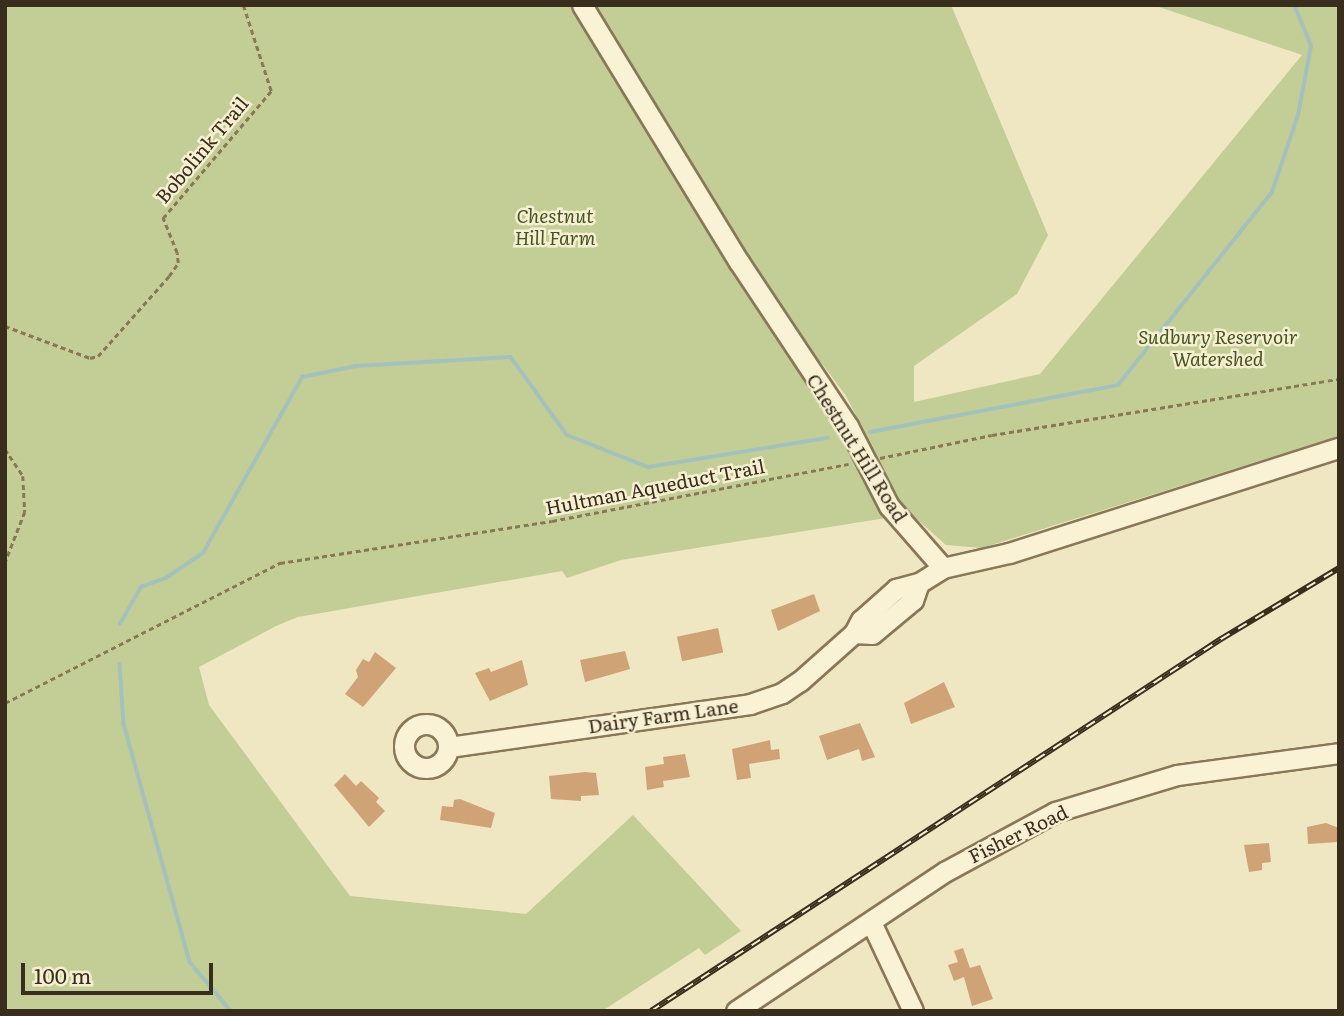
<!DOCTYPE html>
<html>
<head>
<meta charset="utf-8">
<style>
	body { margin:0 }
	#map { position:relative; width:1344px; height:1016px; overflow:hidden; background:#efe6c2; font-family:Literata,serif }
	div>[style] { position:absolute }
	.green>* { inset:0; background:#c2ce95 }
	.stream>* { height:3.5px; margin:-1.75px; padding:0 1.75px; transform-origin:1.75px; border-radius:1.75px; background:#a4c2bc }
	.building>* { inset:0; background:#cfa376; transform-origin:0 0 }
	.path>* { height:2.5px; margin-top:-1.25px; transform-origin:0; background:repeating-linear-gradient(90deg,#8a7758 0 5px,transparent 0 8.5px) }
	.roads { filter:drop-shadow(2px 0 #8a7758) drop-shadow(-2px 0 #8a7758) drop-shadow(0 2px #8a7758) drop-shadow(0 -2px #8a7758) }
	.minor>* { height:19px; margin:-9.5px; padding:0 9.5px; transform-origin:9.5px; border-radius:9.5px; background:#faf2d5 }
	.minor>.ring { margin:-9.5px; padding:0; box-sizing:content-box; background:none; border:19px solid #faf2d5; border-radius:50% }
	.rail>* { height:6px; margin-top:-3px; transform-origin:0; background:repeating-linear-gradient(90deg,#f6efd1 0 10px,#392d1d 0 20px); box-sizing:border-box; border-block:2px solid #392d1d }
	span { translate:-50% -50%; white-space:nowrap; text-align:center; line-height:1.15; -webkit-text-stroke:5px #f6efd1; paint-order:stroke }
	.street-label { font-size:19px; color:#392d1d }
	.park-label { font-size:19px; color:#455623; font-style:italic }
	.frame { position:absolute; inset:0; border:7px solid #392d1d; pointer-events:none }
	.scale { position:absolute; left:21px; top:963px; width:192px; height:32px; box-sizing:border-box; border:4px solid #392d1d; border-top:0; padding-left:9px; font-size:21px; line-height:24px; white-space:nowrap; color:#392d1d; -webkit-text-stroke:5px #f6efd1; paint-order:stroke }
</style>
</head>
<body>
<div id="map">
	<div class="green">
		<div style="clip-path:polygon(evenodd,5px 5px,951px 5px,1048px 235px,1017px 294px,914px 366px,914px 402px,1040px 374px,1302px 55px,1153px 5px,1339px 5px,1339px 436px,982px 548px,946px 545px,911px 514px,621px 560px,567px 578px,562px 571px,298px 617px,276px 626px,199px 667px,209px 705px,350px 896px,526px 914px,633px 815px,741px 931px,705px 955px,699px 948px,602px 1011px,5px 1011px,5px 5px,821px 362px,846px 396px,856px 415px,832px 419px,796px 368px,821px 362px)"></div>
	</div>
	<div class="stream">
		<div style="left:870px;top:432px;width:252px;rotate:-10.7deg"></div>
		<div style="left:1118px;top:385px;width:247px;rotate:-51.4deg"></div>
		<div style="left:1272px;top:192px;width:81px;rotate:-71.3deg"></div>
		<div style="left:1298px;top:115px;width:70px;rotate:-79.3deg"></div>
		<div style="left:1311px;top:46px;width:44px;rotate:-112.5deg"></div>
		<div style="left:120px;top:624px;width:43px;rotate:-60.4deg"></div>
		<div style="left:141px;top:587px;width:27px;rotate:-20deg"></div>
		<div style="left:166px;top:578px;width:45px;rotate:-34deg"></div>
		<div style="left:203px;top:553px;width:202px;rotate:-60.6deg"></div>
		<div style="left:302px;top:377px;width:55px;rotate:-11.5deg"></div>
		<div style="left:356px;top:366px;width:155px;rotate:-3.3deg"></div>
		<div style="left:511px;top:357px;width:96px;rotate:54.3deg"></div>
		<div style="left:567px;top:435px;width:87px;rotate:21.6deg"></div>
		<div style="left:648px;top:467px;width:182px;rotate:-9.2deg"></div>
		<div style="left:120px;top:664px;width:60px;rotate:86.2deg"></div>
		<div style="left:124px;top:724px;width:247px;rotate:74.5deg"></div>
		<div style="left:190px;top:962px;width:64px;rotate:50.1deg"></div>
	</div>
	<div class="building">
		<div style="clip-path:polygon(814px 594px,820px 611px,778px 631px,771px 610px)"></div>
		<div style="left:718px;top:628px;width:25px;height:42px;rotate:78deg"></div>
		<div style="clip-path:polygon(625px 651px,630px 669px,585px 682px,580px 660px)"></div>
		<div style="clip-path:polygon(375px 652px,396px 668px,363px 707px,345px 694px,358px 677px,356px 670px,363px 659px,369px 662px)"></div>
		<div style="clip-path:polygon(522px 660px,528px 685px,490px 701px,475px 673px,489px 668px,491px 672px)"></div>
		<div style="clip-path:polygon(944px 682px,955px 707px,911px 724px,904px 703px)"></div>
		<div style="clip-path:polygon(860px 723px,875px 757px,862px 761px,859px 749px,827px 760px,819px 736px)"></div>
		<div style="clip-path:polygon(770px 740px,771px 750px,779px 749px,780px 759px,749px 764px,751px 778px,737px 780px,732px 749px)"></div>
		<div style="clip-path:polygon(685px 754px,690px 777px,663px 781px,664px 787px,647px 790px,645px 767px,664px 764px,663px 757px)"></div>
		<div style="clip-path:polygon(585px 772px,596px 773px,599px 795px,581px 796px,581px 801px,551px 799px,549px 776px)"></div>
		<div style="clip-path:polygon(345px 774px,356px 786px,361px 781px,379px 798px,376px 802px,385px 811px,369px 827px,334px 785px)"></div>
		<div style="clip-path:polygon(460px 799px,495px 813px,491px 828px,440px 820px,442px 806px,453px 807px,454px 800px)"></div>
		<div style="clip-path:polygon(1326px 823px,1339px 828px,1339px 842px,1308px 844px,1307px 827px)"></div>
		<div style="clip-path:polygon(1269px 843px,1271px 862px,1262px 863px,1262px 870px,1249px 872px,1244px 845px)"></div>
		<div style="clip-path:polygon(963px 948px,970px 968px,980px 965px,993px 999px,972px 1006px,964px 977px,954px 981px,948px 965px,958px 962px,954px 951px)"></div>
	</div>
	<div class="path">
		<div style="left:5px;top:326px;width:91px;rotate:20.6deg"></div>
		<div style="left:90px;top:358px;width:8px;rotate:-14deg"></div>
		<div style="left:98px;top:356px;width:107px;rotate:-48.4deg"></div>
		<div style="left:169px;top:276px;width:16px;rotate:-55deg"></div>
		<div style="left:178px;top:263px;width:10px;rotate:-96deg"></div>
		<div style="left:177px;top:253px;width:38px;rotate:-112deg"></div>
		<div style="left:163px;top:218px;width:167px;rotate:-49.6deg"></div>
		<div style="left:271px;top:91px;width:90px;rotate:-108deg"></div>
		<div style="left:5px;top:449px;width:32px;rotate:56deg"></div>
		<div style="left:23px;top:476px;width:36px;rotate:87deg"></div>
		<div style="left:25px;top:512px;width:55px;rotate:111.4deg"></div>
		<div style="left:880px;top:458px;width:114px;rotate:-11.6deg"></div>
		<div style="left:992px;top:435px;width:351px;rotate:-9.2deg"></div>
		<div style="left:5px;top:703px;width:309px;rotate:-27deg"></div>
		<div style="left:280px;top:563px;width:275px;rotate:-8.8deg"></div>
		<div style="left:552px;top:521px;width:302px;rotate:-10.9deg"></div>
	</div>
	<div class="roads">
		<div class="minor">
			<div style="left:582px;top:5px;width:301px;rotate:58.6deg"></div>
			<div style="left:739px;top:262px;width:197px;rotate:56.4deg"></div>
			<div style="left:848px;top:426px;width:90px;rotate:62.9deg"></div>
			<div style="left:889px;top:506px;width:82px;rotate:48.9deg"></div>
			<div style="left:919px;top:583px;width:18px;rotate:109deg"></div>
			<div style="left:913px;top:600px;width:53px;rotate:140.3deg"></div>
			<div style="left:872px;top:634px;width:18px;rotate:-177deg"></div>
			<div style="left:854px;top:633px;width:15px;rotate:-62deg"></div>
			<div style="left:861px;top:620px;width:47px;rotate:-41.5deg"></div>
			<div style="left:896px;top:589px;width:24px;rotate:-15deg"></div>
			<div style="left:919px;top:583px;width:28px;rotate:-32deg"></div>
			<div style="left:943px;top:568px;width:68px;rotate:-12.8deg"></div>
			<div style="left:1009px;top:553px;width:346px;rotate:-17.7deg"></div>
			<div class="ring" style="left:404px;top:724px;width:25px;height:25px"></div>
			<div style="left:449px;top:747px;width:304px;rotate:-8.1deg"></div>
			<div style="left:750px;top:704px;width:34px;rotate:-19deg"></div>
			<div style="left:782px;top:693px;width:22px;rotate:-34deg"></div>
			<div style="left:800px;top:681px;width:72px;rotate:-41.6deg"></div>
			<div style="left:871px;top:922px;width:98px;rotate:64.7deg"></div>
			<div style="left:736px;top:1011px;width:252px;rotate:-33.7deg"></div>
			<div style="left:946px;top:871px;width:124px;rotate:-28.4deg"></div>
			<div style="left:1055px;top:812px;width:127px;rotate:-16.9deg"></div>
			<div style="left:1177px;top:775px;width:163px;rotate:-7.7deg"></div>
		</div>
	</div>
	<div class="rail">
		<div style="left:651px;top:1011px;width:681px;rotate:-33.13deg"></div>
		<div style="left:1221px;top:639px;width:138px;rotate:-31deg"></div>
	</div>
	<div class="street-label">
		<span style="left:202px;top:150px;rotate:-50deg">Bobolink Trail</span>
		<span style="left:857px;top:448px;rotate:58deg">Chestnut Hill Road</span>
		<span style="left:655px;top:487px;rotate:-11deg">Hultman Aqueduct Trail</span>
		<span style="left:663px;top:716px;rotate:-8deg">Dairy Farm Lane</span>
		<span style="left:1018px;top:834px;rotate:-26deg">Fisher Road</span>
	</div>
	<div class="park-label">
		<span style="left:555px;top:227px">Chestnut<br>Hill Farm</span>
		<span style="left:1218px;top:348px">Sudbury Reservoir<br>Watershed</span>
	</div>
	<div class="frame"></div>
	<div class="scale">100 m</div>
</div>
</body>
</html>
